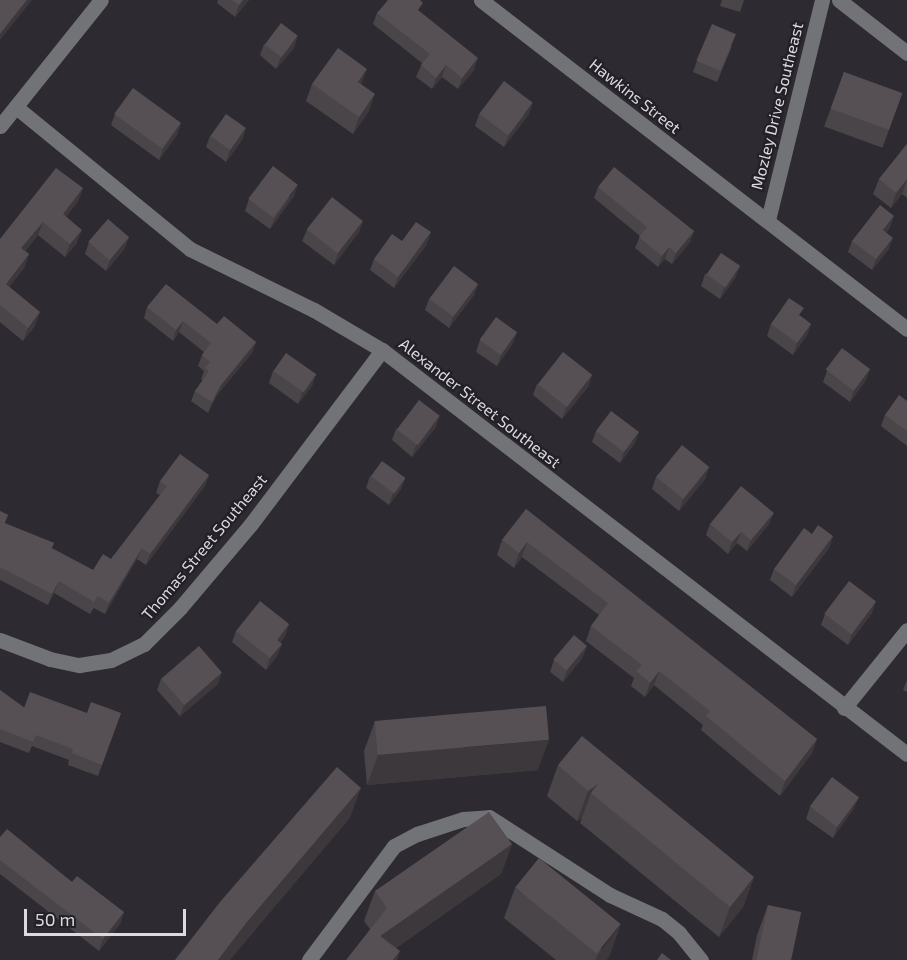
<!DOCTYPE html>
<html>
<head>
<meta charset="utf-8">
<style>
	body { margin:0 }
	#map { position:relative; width:907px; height:960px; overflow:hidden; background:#2d2b31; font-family:"Exo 2",sans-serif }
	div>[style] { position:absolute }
	.minor>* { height:15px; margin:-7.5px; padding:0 7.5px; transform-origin:7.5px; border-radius:7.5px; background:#727377 }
	.wall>* { inset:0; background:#4a4548; transform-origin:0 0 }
	.shaded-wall>* { inset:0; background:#3c383b }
	.building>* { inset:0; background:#565054; transform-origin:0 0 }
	span { translate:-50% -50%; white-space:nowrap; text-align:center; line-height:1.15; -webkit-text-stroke:4.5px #232127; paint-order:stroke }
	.street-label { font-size:16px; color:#dbdade }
	.scale { position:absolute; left:24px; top:909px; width:162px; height:27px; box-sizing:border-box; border:3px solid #dbdade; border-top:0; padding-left:8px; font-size:18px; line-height:21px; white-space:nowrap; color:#dbdade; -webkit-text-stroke:4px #232127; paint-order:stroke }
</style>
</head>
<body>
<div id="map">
	<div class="minor">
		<div style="left:481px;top:0;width:538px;rotate:37.68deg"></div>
		<div style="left:839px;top:0;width:86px;rotate:37.9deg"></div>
		<div style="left:16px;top:107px;width:225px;rotate:39.2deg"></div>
		<div style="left:190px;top:249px;width:138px;rotate:26.2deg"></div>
		<div style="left:314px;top:310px;width:79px;rotate:30.5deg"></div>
		<div style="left:382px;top:350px;width:662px;rotate:37.58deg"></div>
		<div style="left:0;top:126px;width:161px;rotate:-51.3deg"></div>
		<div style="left:768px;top:220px;width:227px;rotate:-76.2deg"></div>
		<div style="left:0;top:640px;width:53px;rotate:20.8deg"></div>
		<div style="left:50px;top:659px;width:30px;rotate:12deg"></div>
		<div style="left:79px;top:665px;width:32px;rotate:-9deg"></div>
		<div style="left:111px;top:660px;width:37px;rotate:-26deg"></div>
		<div style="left:144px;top:644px;width:51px;rotate:-45deg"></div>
		<div style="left:180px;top:608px;width:110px;rotate:-49.8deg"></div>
		<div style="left:251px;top:524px;width:218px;rotate:-53deg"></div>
		<div style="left:844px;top:708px;width:100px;rotate:-51.1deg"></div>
		<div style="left:309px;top:960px;width:142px;rotate:-53.3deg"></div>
		<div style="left:394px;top:846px;width:26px;rotate:-28deg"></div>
		<div style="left:417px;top:834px;width:48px;rotate:-18.1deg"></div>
		<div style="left:463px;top:819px;width:26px;rotate:-4deg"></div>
		<div style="left:489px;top:817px;width:144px;rotate:32.8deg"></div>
		<div style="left:610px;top:895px;width:57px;rotate:24.8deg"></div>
		<div style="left:662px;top:919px;width:22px;rotate:39deg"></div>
		<div style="left:679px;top:933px;width:35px;rotate:51deg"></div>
	</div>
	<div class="wall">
		<div style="clip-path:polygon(218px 0,249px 0,235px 17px,217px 3px)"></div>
		<div style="clip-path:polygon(722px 0,744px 0,740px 12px,720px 6px)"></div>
		<div style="clip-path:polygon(420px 12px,474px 70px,458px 89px,442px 77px,432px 89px,416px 77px,422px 63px,373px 24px,377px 13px)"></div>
		<div style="clip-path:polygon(264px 44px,294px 48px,276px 69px,260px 55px)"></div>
		<div style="clip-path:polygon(732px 46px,717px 82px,693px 72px,697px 61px)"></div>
		<div style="left:844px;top:72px;width:62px;height:58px;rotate:20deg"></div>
		<div style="clip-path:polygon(312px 84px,361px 84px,369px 111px,353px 134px,306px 101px)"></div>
		<div style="clip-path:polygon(115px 114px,181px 123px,177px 135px,159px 160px,111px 125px)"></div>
		<div style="clip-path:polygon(479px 114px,529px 114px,504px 147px,475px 126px)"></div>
		<div style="clip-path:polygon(246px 128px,242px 140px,226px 162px,206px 147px,210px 136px)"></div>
		<div style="clip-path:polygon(907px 144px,907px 198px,902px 194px,891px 208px,873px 194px,879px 179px)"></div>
		<div style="clip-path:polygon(598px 187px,694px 231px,690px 242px,672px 264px,665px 259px,658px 267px,635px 248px,640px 236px,594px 198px)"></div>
		<div style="clip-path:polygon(83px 188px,78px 201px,66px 217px,77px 243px,65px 257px,38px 235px,25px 251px,29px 254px,24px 268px,9px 287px,35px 326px,23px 341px,0 322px,0 239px)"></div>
		<div style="clip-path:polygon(294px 196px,270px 229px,245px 211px,249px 199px)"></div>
		<div style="clip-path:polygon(363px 221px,359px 232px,334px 265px,302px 241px,307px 230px)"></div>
		<div style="clip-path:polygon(890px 228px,886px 232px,889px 249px,872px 270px,848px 252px,852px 241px)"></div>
		<div style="clip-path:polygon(402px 241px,427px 244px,394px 288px,370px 270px,374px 259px)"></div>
		<div style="clip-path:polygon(89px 242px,125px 248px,106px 271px,85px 254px)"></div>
		<div style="clip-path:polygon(740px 266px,735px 278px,720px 299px,701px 286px,705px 274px)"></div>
		<div style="clip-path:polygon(478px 284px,474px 295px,449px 328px,425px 310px,429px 299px)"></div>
		<div style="clip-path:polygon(147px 307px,217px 324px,256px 342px,252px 353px,217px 395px,208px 413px,191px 401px,195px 391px,203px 380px,201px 379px,204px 371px,198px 366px,202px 355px,204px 352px,179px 332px,173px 341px,144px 318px)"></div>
		<div style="clip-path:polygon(801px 316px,811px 324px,807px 335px,793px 355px,767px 336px,771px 324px)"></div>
		<div style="clip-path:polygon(517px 332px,513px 343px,497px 366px,476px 352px,480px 340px)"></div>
		<div style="clip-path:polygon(870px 369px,866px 380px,850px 402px,823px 382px,827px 371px)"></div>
		<div style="clip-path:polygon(273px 371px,316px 374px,312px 386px,298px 404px,269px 383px)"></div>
		<div style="clip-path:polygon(592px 375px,588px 387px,562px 419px,533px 395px,537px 384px)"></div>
		<div style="clip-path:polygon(907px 401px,907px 446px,881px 426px,885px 415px)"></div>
		<div style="clip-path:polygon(436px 427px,412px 457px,392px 440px,396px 429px)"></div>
		<div style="clip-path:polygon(596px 431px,635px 443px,620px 463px,592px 442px)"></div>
		<div style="clip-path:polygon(709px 467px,705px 479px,679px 511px,652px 489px,656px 477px)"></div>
		<div style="clip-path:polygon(209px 475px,205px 486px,146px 565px,137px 559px,105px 614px,94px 608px,90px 614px,54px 593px,48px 605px,0 580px,0 511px,8px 515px,5px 523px,54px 543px,52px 548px,93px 570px,111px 559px,160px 495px,156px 493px,160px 481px)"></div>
		<div style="clip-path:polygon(370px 476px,405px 478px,401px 489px,389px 505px,366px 488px)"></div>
		<div style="clip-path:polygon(526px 509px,817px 739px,812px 753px,780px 796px,701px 730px,703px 725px,654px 685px,645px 697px,631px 686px,634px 678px,586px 641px,591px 626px,599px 615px,522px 557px,514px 568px,497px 555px,502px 540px)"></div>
		<div style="clip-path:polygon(710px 524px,769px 524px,747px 551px,737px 543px,728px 554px,706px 535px)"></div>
		<div style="clip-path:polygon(812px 534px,833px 536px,829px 548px,792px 597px,770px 580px,774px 569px)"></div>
		<div style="clip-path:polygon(872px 613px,848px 645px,821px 625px,825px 614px)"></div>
		<div style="clip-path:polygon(289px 624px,285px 636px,280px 643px,282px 644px,277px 656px,266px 670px,232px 642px,236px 631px)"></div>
		<div style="clip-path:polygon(583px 657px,563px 682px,550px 672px,554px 660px)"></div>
		<div style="clip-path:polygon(161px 679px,218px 684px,180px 716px,157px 690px)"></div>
		<div style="clip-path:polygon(907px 680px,907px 692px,903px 690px)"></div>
		<div style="clip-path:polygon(0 690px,24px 707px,87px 713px,121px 713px,98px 776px,68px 765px,69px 760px,32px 746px,29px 753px,0 742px)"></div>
		<div style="clip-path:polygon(375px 721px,538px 770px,367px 785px,364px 751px)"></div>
		<div style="clip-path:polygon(558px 765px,754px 877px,743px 907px,719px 937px,580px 823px,582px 818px,577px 821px,547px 796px)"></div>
		<div style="clip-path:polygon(810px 807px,854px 808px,833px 838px,806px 819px)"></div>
		<div style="clip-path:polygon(0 837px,72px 882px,124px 912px,120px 924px,99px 951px,0 874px)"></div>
		<div style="clip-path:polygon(512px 844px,501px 874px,396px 948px,370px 929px,364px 921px,375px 891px)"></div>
		<div style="clip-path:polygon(515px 888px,610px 955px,606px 960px,556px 960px,504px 918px)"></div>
		<div style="clip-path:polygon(768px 905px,791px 960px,752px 960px,757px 935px)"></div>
	</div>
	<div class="shaded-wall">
		<div style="clip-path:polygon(27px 0,32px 0,0 40px,0 34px)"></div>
		<div style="clip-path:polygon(243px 0,249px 0,235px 17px,239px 5px)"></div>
		<div style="clip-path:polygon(298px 36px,294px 48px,276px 69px,281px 57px)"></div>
		<div style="clip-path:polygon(478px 58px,474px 70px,458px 89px,462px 78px)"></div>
		<div style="clip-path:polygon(446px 65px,442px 77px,432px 89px,436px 78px)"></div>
		<div style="clip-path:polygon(367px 69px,361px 85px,358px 82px)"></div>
		<div style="clip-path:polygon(375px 94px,369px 111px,353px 134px,359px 117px)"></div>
		<div style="clip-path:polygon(533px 103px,529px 114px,504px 147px,508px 136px)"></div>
		<div style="clip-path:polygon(181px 123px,177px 135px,159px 160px,163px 149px)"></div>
		<div style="clip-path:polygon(246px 128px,242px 140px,226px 162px,230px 150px)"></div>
		<div style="clip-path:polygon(907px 179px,902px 194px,891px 208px,896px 193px)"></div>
		<div style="clip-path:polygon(298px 185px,294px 196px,270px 229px,275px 218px)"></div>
		<div style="clip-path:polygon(83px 188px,78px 201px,58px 228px,63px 214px)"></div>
		<div style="clip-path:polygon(894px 216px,890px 228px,879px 241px,883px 230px)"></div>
		<div style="clip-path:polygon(363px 221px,359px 232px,334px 265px,338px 253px)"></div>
		<div style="clip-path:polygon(43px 222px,38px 235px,17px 262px,21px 248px)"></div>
		<div style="clip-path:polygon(82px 230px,77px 243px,65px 257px,70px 244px)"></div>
		<div style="clip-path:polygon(694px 231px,690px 242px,672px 264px,676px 253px)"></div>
		<div style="clip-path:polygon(431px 232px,427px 244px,394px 288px,398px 277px)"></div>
		<div style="clip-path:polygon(129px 237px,125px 248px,106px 271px,110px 260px)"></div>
		<div style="clip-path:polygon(893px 238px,889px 249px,872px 270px,876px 259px)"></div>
		<div style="clip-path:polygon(669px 247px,665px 259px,658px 267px,662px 256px)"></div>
		<div style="clip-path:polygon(29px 254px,24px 268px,1px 298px,6px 284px)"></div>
		<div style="clip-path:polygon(740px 266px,735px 278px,720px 299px,724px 288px)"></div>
		<div style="clip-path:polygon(478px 284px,474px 295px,449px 328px,453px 317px)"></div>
		<div style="clip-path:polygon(40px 312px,35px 326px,23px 341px,28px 328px)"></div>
		<div style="clip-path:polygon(183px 321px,179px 332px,173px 341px,176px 330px)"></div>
		<div style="clip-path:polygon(811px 324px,807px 335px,793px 355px,797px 343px)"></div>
		<div style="clip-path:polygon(517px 332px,513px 343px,497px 366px,501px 355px)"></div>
		<div style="clip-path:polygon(256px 342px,252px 353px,217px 395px,208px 413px,212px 402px,221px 385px)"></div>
		<div style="clip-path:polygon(870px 369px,866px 380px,850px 402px,854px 390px)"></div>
		<div style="clip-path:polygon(316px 374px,312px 386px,298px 404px,302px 393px)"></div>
		<div style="clip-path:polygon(592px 375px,588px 387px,562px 419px,566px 408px)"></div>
		<div style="clip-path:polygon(440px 416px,436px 427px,412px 457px,416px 445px)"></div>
		<div style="clip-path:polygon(639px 432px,635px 443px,620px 463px,624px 452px)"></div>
		<div style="clip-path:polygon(709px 467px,705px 479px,679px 511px,683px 499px)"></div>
		<div style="clip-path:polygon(209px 475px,205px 486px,146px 565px,150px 554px)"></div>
		<div style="clip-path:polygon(405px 478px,401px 489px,389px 505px,393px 493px)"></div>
		<div style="clip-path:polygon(774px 513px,769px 524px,747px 551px,751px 540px)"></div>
		<div style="clip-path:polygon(741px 532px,737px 543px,728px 554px,732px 542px)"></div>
		<div style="clip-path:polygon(833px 536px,829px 548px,792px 597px,796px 585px)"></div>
		<div style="clip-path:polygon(527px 542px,522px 557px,514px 568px,519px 553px)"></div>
		<div style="clip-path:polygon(142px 548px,137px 559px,105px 614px,109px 603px)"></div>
		<div style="clip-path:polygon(59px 581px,54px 593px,48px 605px,52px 594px)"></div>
		<div style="clip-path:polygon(876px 601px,872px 613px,848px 645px,852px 634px)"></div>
		<div style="clip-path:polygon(289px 624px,285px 636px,273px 652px,277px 640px)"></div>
		<div style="clip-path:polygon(282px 644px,277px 656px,266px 670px,270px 658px)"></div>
		<div style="clip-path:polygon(587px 646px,583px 657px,563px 682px,567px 670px)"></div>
		<div style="clip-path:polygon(659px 671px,654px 685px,645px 697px,650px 683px)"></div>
		<div style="clip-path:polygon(222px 672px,218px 684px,180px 716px,184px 705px)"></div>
		<div style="clip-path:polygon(817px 739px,812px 753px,780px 796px,785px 781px)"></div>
		<div style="clip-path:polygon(549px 740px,538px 770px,367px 785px,378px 755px)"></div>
		<div style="clip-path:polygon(598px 784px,591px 793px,582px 818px,577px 821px,588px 791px)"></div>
		<div style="clip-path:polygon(361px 788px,350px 818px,230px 960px,218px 960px,247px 922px)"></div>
		<div style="clip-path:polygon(859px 797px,854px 808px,833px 838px,837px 827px)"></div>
		<div style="clip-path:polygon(512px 844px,501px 874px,378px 960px,380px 936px)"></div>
		<div style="clip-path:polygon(754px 877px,743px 907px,719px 937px,730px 907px)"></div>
		<div style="clip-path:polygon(124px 912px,120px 924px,99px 951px,103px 939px)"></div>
		<div style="clip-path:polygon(621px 924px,610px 955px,606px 960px,595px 960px,598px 954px)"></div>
		<div style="clip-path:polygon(400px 951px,397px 960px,393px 960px)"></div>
	</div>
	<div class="building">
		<div style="clip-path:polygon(0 0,27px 0,0 34px)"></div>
		<div style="clip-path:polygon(232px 0,243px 0,239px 5px)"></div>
		<div style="clip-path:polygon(388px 0,420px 0,423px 3px,418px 10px,478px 58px,462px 78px,446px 65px,436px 78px,421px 65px,430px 54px,377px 13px)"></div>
		<div style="left:281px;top:23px;width:21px;height:27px;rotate:37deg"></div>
		<div style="left:712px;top:24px;width:26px;height:40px;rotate:23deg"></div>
		<div style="clip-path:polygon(338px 48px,367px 69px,358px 82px,375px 94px,359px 117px,312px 84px)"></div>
		<div style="left:844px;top:72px;width:62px;height:39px;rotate:20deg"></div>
		<div style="left:504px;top:81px;width:36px;height:41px;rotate:37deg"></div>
		<div style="left:133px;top:88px;width:59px;height:32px;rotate:36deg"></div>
		<div style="left:226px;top:114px;width:24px;height:27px;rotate:35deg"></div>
		<div style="clip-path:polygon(907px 144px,907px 179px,896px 193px,879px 179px)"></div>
		<div style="left:273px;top:166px;width:31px;height:41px;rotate:37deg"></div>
		<div style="clip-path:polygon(614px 167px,694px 231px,676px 253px,669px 247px,662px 256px,639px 237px,647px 227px,598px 187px)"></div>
		<div style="clip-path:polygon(56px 168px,83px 188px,63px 214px,82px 230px,70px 244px,43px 222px,21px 248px,29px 254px,6px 284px,40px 312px,28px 328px,0 305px,0 239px)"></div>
		<div style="left:332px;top:197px;width:39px;height:41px;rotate:38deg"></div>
		<div style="clip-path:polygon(880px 205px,894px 216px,883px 230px,893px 238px,876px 259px,852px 241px)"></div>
		<div style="left:108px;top:219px;width:28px;height:30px;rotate:41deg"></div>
		<div style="clip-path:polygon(416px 222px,431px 232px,398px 277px,374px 259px,392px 234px,402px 241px)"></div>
		<div style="left:721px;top:253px;width:23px;height:26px;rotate:34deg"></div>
		<div style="left:454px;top:266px;width:30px;height:41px;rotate:37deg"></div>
		<div style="clip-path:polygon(166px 284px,217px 324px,224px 316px,256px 342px,221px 385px,212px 402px,195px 391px,209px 371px,205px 368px,210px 362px,202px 355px,211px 343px,183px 321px,176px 330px,147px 307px)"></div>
		<div style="clip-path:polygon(789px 298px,804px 308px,799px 315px,811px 324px,797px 343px,771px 324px)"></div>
		<div style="left:496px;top:317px;width:26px;height:28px;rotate:36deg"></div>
		<div style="left:842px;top:348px;width:35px;height:27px;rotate:37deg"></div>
		<div style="left:563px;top:352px;width:37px;height:41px;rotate:38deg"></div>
		<div style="left:286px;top:353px;width:37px;height:22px;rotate:35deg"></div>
		<div style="clip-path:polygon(899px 395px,907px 401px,907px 431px,885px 415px)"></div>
		<div style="left:419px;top:400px;width:26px;height:37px;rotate:37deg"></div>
		<div style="left:611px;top:411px;width:35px;height:25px;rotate:37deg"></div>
		<div style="left:682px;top:445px;width:35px;height:41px;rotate:39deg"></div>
		<div style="clip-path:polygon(180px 454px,209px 475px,150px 554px,142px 548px,109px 603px,98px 596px,94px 602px,59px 581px,52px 594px,0 567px,0 511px,8px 515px,4px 523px,54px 543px,51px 548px,93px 570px,103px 554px,111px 559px,167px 486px,160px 481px)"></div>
		<div style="left:382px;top:461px;width:29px;height:19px;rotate:36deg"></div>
		<div style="clip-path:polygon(741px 486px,774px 513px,751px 540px,741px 532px,732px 542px,710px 524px)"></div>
		<div style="clip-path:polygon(526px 509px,817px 739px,785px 781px,706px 716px,710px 711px,659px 671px,650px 683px,636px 671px,642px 665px,591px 626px,608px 603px,527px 542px,519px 553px,502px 540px)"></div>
		<div style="clip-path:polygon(818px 525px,833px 536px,796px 585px,774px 569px,804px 528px,812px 534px)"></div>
		<div style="left:849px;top:581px;width:34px;height:41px;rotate:37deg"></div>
		<div style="clip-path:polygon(260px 601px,289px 624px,277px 640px,282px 644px,270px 658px,236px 631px)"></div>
		<div style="left:574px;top:635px;width:17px;height:32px;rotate:40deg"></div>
		<div style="left:199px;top:646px;width:35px;height:50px;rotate:49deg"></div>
		<div style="clip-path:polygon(0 690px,24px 708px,30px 692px,87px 713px,91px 702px,121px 713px,102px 765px,72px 753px,73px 749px,36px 735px,33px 742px,0 729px)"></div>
		<div style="left:546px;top:706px;width:34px;height:172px;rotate:85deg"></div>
		<div style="clip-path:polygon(582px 736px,754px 877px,730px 907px,591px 793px,598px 784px,588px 791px,558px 765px)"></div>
		<div style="clip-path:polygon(337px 767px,361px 788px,247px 922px,218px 960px,175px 960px,220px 902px)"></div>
		<div style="left:832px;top:777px;width:34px;height:37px;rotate:37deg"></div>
		<div style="clip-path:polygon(489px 812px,512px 844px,380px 936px,400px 951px,393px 960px,346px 960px,387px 908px,375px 891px)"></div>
		<div style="clip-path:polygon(7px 829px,72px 882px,77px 876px,124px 912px,103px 939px,0 860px,0 837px)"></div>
		<div style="left:539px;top:858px;width:105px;height:38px;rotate:39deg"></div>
		<div style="left:768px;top:905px;width:34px;height:56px;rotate:12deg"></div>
		<div style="clip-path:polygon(662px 953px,671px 960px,657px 960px)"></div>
	</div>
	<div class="street-label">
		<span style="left:635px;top:96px;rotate:38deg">Hawkins Street</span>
		<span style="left:777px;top:106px;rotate:-76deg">Mozley Drive Southeast</span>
		<span style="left:480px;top:403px;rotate:38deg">Alexander Street Southeast</span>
		<span style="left:204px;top:547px;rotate:-50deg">Thomas Street Southeast</span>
	</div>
	<div class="scale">50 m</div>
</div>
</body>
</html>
